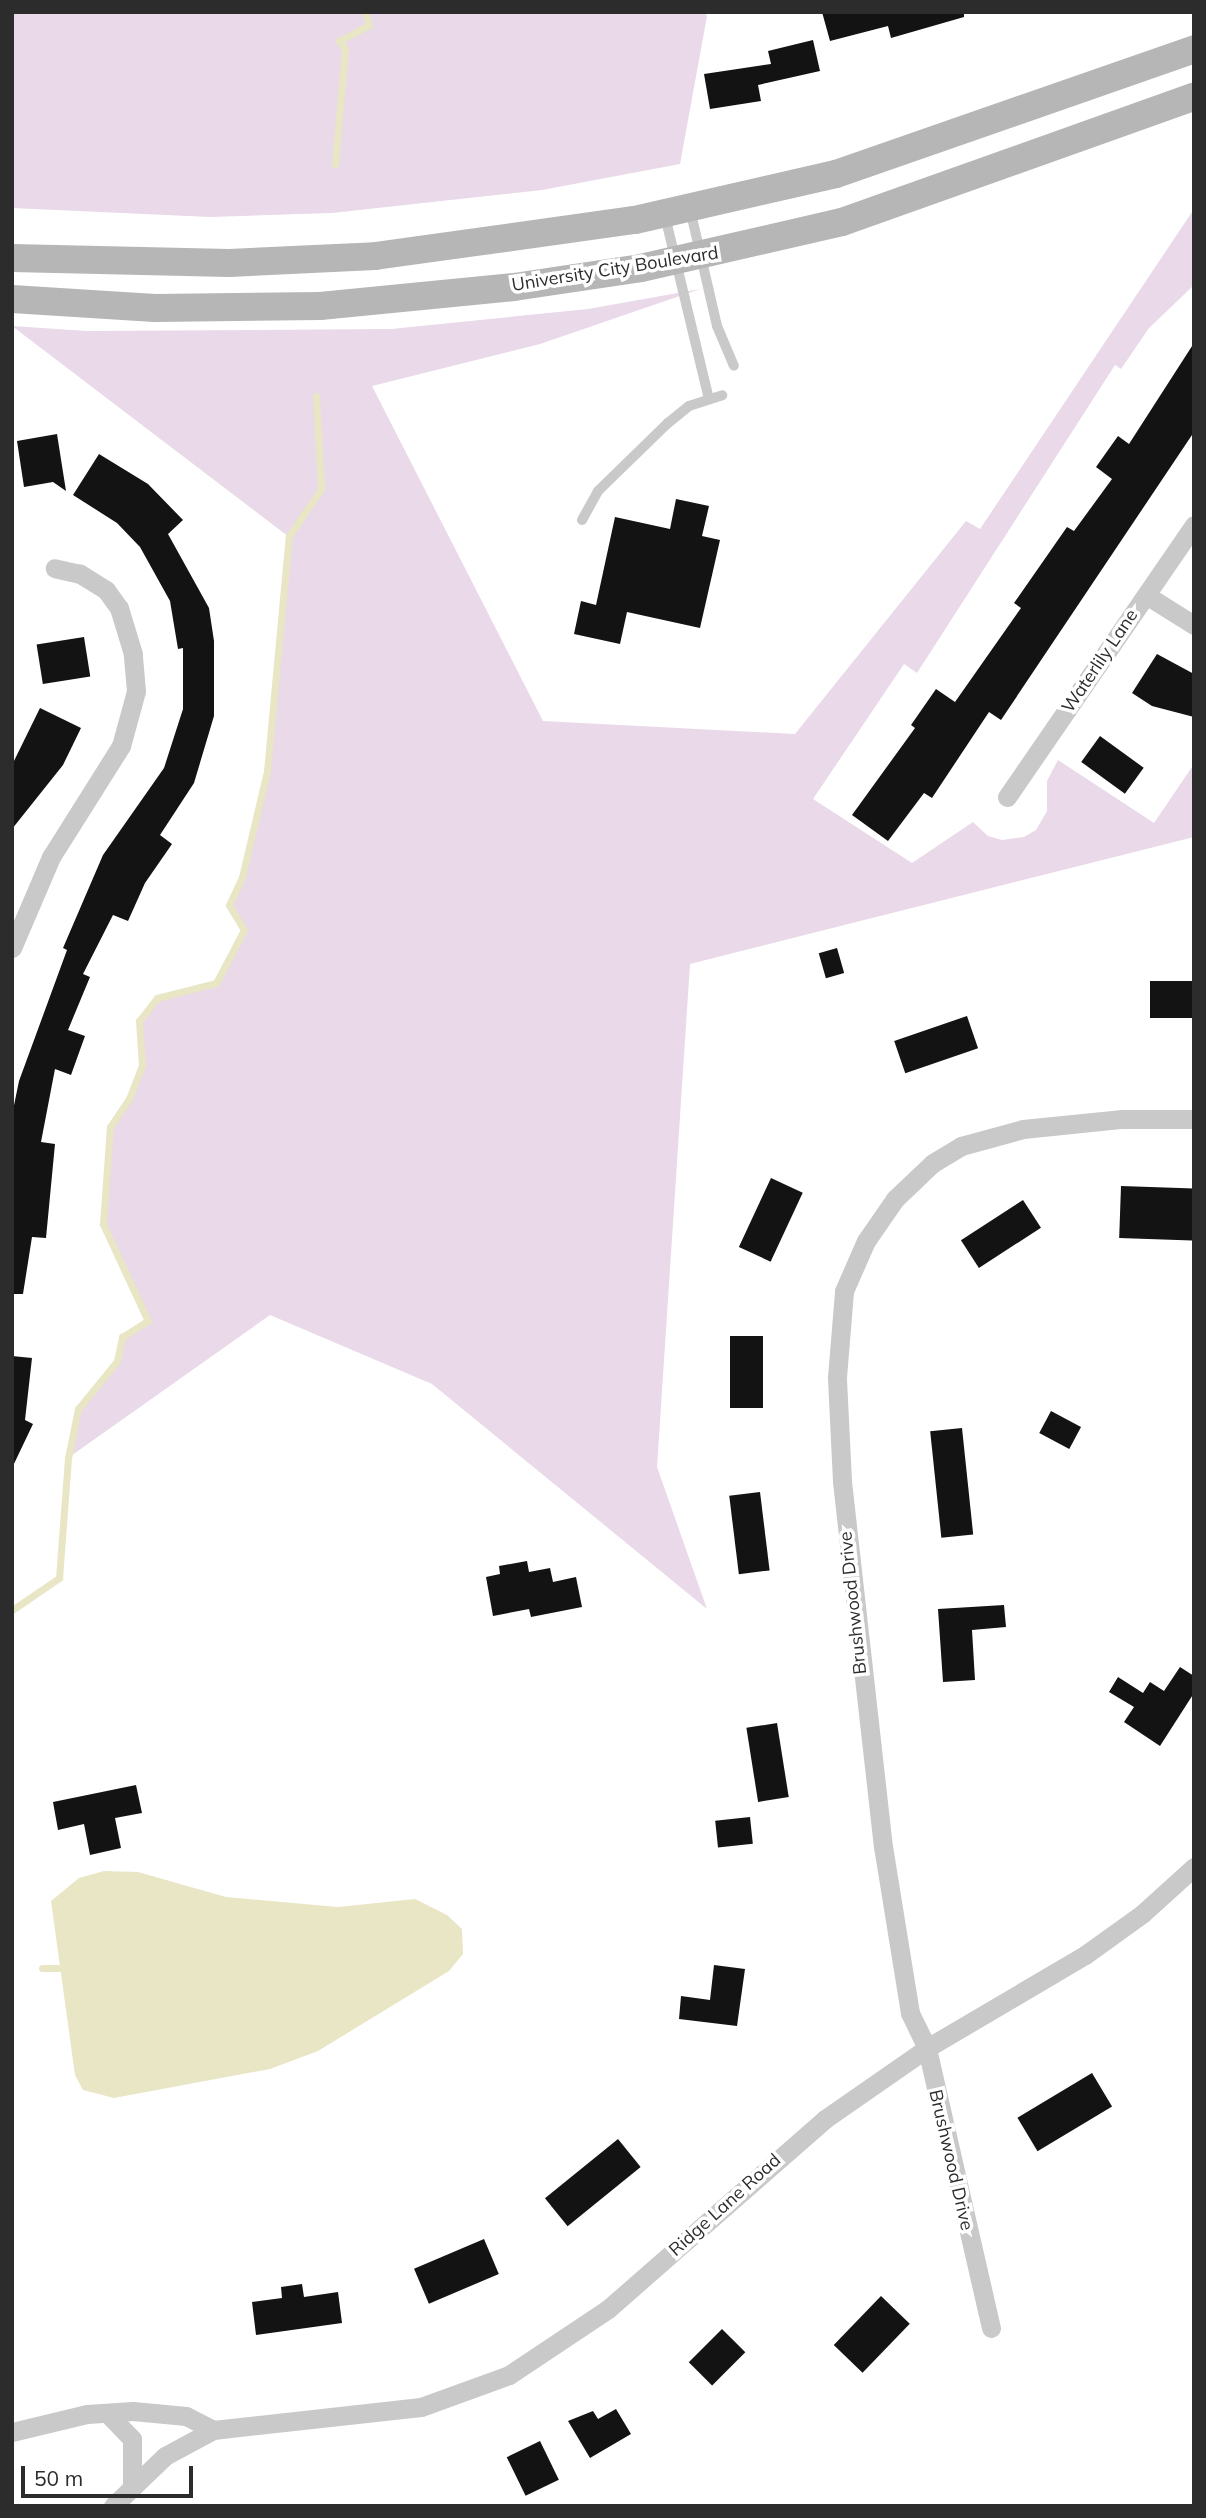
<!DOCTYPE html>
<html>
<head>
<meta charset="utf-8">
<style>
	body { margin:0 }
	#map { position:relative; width:1206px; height:2518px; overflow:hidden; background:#fff; font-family:Mulish,sans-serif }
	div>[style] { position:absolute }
	.green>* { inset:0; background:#e9d9e9 }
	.water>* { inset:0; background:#e9e6c5 }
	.stream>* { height:7px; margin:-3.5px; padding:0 3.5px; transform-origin:3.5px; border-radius:3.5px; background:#e9e6c5 }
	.building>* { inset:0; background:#131313; transform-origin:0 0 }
	.lane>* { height:10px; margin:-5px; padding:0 5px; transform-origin:5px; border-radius:5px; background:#c9c9c9 }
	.street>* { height:19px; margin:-9.5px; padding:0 9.5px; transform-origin:9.5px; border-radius:9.5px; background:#c9c9c9 }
	.secondary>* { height:28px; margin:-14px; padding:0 14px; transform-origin:14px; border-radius:14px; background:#b6b6b6 }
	span { translate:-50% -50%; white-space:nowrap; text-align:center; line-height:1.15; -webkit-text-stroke:7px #fff; paint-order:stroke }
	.street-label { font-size:18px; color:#2c2c2c }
	.frame { position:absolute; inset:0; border:14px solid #2c2c2c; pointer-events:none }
	.scale { position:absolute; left:21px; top:2466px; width:172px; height:32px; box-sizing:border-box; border:4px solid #2c2c2c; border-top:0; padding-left:9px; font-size:21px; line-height:24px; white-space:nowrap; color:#2c2c2c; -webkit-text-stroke:5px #fff; paint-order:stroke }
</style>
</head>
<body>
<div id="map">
	<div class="green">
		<div style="clip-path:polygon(12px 12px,704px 12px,707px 16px,680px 164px,542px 190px,332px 213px,210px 217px,12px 208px)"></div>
		<div style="clip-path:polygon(1194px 209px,1194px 285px,1149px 328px,1121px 369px,1115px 365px,917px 673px,904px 664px,813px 799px,912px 863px,973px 822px,988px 836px,1002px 840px,1024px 837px,1036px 830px,1047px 811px,1047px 781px,1058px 760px,1154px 823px,1192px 767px,1194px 837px,690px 964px,657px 1467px,707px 1609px,432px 1384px,270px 1315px,68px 1458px,78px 1409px,117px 1361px,122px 1337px,148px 1321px,103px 1224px,110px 1127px,129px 1099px,142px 1065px,139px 1021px,157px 998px,216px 983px,244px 930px,229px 905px,242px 877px,267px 771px,289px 537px,12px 326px,87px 331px,391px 329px,588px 309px,700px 289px,540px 344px,372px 386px,543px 721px,795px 734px,966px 521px,980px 529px)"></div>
	</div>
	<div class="water">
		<div style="clip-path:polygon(104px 1871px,138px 1872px,226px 1897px,338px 1907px,415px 1899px,447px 1915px,462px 1929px,463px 1954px,449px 1971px,318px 2051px,270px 2069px,114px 2098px,83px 2090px,75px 2075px,51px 1901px,79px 1878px)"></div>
	</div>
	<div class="stream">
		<div style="left:335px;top:164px;width:115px;rotate:-85deg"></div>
		<div style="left:345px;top:49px;width:10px;rotate:-127deg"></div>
		<div style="left:339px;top:41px;width:34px;rotate:-28deg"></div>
		<div style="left:369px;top:25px;width:14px;rotate:-107deg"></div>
		<div style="left:12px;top:1610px;width:57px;rotate:-34.2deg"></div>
		<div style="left:59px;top:1578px;width:120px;rotate:-85.7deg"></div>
		<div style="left:68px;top:1458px;width:50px;rotate:-78.5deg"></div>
		<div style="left:78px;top:1409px;width:62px;rotate:-50.9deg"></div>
		<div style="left:117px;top:1361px;width:25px;rotate:-78deg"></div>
		<div style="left:122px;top:1337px;width:31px;rotate:-32deg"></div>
		<div style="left:148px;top:1321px;width:107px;rotate:-114.9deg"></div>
		<div style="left:103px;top:1224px;width:97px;rotate:-85.9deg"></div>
		<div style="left:110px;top:1127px;width:34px;rotate:-56deg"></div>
		<div style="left:129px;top:1099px;width:36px;rotate:-69deg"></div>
		<div style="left:142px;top:1065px;width:44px;rotate:-93.9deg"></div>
		<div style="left:139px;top:1021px;width:29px;rotate:-52deg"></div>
		<div style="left:157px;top:998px;width:61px;rotate:-14.3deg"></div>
		<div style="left:216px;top:983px;width:60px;rotate:-62.2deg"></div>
		<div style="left:244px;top:930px;width:29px;rotate:-121deg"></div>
		<div style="left:229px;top:905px;width:31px;rotate:-65deg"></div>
		<div style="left:242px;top:877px;width:109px;rotate:-76.7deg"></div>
		<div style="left:267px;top:771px;width:236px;rotate:-84.7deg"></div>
		<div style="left:289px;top:536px;width:57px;rotate:-55.8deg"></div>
		<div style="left:321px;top:489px;width:93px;rotate:-93.1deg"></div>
		<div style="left:42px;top:1968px;width:27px"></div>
	</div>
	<div class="building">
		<div style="clip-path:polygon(822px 12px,964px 12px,964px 17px,891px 38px,888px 26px,830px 41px)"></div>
		<div style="clip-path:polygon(813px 40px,820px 71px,758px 85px,761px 101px,710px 109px,704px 74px,771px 64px,768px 51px)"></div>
		<div style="clip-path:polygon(1194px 343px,1194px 432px,1001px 720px,989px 712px,932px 798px,924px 793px,888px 841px,852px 815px,915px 728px,911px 725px,936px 689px,955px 702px,1021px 608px,1014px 603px,1067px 527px,1074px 531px,1112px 479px,1096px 467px,1118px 436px,1129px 444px)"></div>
		<div style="clip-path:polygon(57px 434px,66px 491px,53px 482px,24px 487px,17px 441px)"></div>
		<div style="clip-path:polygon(99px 454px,148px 484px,183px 520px,168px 534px,209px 608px,214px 641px,214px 716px,194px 783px,160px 835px,172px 844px,145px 883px,128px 921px,113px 915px,83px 974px,90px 977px,68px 1030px,85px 1036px,71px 1075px,55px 1069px,41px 1142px,55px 1144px,46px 1238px,32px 1237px,23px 1294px,12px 1294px,12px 1115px,19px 1081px,67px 950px,63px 948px,103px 855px,164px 768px,183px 709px,183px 648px,178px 649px,170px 601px,140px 547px,117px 523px,73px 495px)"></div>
		<div style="clip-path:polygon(676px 499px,709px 506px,702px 536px,720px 540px,700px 628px,627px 612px,620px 644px,574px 634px,581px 601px,596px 605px,615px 517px,670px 529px)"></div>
		<div style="left:84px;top:637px;width:40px;height:48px;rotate:81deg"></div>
		<div style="clip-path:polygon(1157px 654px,1194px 674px,1194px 717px,1152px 706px,1132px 693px)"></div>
		<div style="clip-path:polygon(40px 708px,81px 728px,63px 765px,12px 829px,12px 765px)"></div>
		<div style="left:1100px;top:736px;width:54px;height:32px;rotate:36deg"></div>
		<div style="left:837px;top:948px;width:26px;height:19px;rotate:74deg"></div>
		<div style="left:1194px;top:981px;width:37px;height:44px;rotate:90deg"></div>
		<div style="left:967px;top:1016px;width:34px;height:77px;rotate:71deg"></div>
		<div style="left:771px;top:1178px;width:35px;height:76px;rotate:25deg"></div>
		<div style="left:1121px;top:1186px;width:73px;height:52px;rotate:2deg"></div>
		<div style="left:1023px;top:1200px;width:33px;height:74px;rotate:57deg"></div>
		<div style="left:730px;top:1336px;width:33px;height:72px"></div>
		<div style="clip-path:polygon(12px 1356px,32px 1358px,25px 1420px,33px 1424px,12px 1468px)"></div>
		<div style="left:1051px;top:1411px;width:34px;height:25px;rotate:28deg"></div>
		<div style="left:962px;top:1428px;width:107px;height:32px;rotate:84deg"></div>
		<div style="left:760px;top:1492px;width:79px;height:31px;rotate:83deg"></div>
		<div style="clip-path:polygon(527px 1561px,529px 1572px,550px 1568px,553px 1582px,576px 1577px,582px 1607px,531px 1617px,529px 1609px,493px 1616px,486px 1577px,500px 1574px,499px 1566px)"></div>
		<div style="clip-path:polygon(1004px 1605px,1006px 1627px,972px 1630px,975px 1680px,943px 1682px,938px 1609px)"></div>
		<div style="clip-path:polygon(1180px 1667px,1194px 1676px,1194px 1693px,1160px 1746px,1124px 1722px,1134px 1707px,1109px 1692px,1118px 1677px,1143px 1693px,1150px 1682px,1164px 1691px)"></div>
		<div style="left:777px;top:1723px;width:75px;height:31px;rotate:81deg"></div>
		<div style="clip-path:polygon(136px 1785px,142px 1813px,115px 1818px,121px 1848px,90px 1855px,84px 1824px,58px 1830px,53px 1802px)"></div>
		<div style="left:750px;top:1817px;width:27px;height:35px;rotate:84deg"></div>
		<div style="clip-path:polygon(714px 1965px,745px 1969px,737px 2026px,679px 2019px,681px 1996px,710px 2000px)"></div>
		<div style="left:1092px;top:2073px;width:39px;height:87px;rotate:59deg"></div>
		<div style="left:618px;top:2139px;width:36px;height:94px;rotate:51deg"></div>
		<div style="left:484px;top:2239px;width:38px;height:76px;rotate:67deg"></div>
		<div style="clip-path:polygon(302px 2284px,304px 2297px,338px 2292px,342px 2323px,256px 2335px,252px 2302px,282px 2298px,281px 2287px)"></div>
		<div style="left:881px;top:2296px;width:40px;height:68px;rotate:44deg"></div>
		<div style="left:722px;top:2329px;width:33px;height:47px;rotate:45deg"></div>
		<div style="clip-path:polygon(616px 2409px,631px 2434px,590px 2458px,568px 2421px,593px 2411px,598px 2419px)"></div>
		<div style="left:540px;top:2441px;width:43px;height:37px;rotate:64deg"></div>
	</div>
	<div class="lane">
		<div style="left:690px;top:209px;width:120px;rotate:77deg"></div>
		<div style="left:717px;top:326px;width:43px;rotate:67deg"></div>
		<div style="left:665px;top:216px;width:188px;rotate:76.5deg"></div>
		<div style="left:582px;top:520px;width:33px;rotate:-61deg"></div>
		<div style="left:598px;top:491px;width:98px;rotate:-44.2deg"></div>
		<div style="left:668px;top:423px;width:27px;rotate:-39deg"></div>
		<div style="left:689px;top:406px;width:35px;rotate:-18deg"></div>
	</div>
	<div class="street">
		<div style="left:1146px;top:595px;width:57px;rotate:32deg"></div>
		<div style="left:1007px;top:797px;width:330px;rotate:-55.5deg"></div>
		<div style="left:12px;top:948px;width:99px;rotate:-66.8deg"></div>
		<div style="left:51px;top:857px;width:131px;rotate:-57.8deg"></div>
		<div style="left:121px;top:746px;width:57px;rotate:-74.7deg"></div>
		<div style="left:136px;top:691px;width:37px;rotate:-95deg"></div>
		<div style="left:133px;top:654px;width:48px;rotate:-106.9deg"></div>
		<div style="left:119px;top:608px;width:22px;rotate:-126deg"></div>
		<div style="left:106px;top:590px;width:31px;rotate:-148deg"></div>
		<div style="left:80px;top:574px;width:26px;rotate:-167deg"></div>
		<div style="left:991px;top:2328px;width:287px;rotate:-102.9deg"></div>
		<div style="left:927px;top:2048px;width:39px;rotate:-116deg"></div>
		<div style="left:910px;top:2013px;width:168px;rotate:-99.2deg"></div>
		<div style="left:883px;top:1847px;width:368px;rotate:-96.4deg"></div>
		<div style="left:842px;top:1481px;width:104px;rotate:-92.8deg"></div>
		<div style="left:837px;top:1377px;width:86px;rotate:-85.3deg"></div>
		<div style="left:844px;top:1291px;width:55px;rotate:-66.3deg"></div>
		<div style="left:866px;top:1241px;width:51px;rotate:-55.4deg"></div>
		<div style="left:895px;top:1199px;width:52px;rotate:-43.5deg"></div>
		<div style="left:933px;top:1163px;width:33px;rotate:-31deg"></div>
		<div style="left:961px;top:1146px;width:64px;rotate:-15.3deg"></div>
		<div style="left:1023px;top:1129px;width:100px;rotate:-5.8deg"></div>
		<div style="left:1122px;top:1119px;width:72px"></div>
		<div style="left:107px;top:2413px;width:36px;rotate:46deg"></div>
		<div style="left:132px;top:2439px;width:45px;rotate:90deg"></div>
		<div style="left:12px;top:2432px;width:77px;rotate:-13.5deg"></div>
		<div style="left:87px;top:2414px;width:46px;rotate:-3.7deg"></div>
		<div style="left:133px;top:2411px;width:53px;rotate:5.4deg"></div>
		<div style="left:186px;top:2416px;width:30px;rotate:27deg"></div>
		<div style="left:113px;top:2506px;width:72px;rotate:-43.9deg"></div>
		<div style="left:165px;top:2456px;width:55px;rotate:-28.4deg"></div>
		<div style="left:213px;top:2430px;width:209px;rotate:-6.3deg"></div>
		<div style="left:421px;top:2407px;width:94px;rotate:-20deg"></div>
		<div style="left:509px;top:2375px;width:119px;rotate:-33.7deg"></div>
		<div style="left:608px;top:2309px;width:288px;rotate:-41.2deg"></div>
		<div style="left:825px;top:2119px;width:124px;rotate:-34.8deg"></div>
		<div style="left:927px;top:2048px;width:183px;rotate:-30.5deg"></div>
		<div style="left:1085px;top:1955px;width:70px;rotate:-35.7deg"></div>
		<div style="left:1142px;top:1914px;width:70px;rotate:-42.1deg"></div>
	</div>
	<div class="secondary">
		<div style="left:12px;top:258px;width:217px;rotate:1.3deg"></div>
		<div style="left:229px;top:263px;width:146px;rotate:-2.7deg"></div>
		<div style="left:375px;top:256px;width:262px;rotate:-7.9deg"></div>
		<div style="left:635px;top:220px;width:206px;rotate:-12.9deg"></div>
		<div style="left:836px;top:174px;width:379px;rotate:-19.2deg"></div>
		<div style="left:12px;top:299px;width:143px;rotate:3.6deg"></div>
		<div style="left:155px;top:308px;width:165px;rotate:-0.7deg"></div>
		<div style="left:320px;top:306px;width:195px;rotate:-5.6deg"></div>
		<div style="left:514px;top:287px;width:128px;rotate:-8.5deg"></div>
		<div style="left:641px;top:268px;width:206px;rotate:-12.9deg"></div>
		<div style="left:842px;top:222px;width:374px;rotate:-19.6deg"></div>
	</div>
	<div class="street-label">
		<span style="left:615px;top:269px;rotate:-9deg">University City Boulevard</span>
		<span style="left:1100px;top:661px;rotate:-56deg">Waterlily Lane</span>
		<span style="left:853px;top:1603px;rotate:-96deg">Brushwood Drive</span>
		<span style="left:951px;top:2160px;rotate:77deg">Brushwood Drive</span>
		<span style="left:725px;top:2205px;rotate:-42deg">Ridge Lane Road</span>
	</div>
	<div class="frame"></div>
	<div class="scale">50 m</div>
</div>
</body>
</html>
